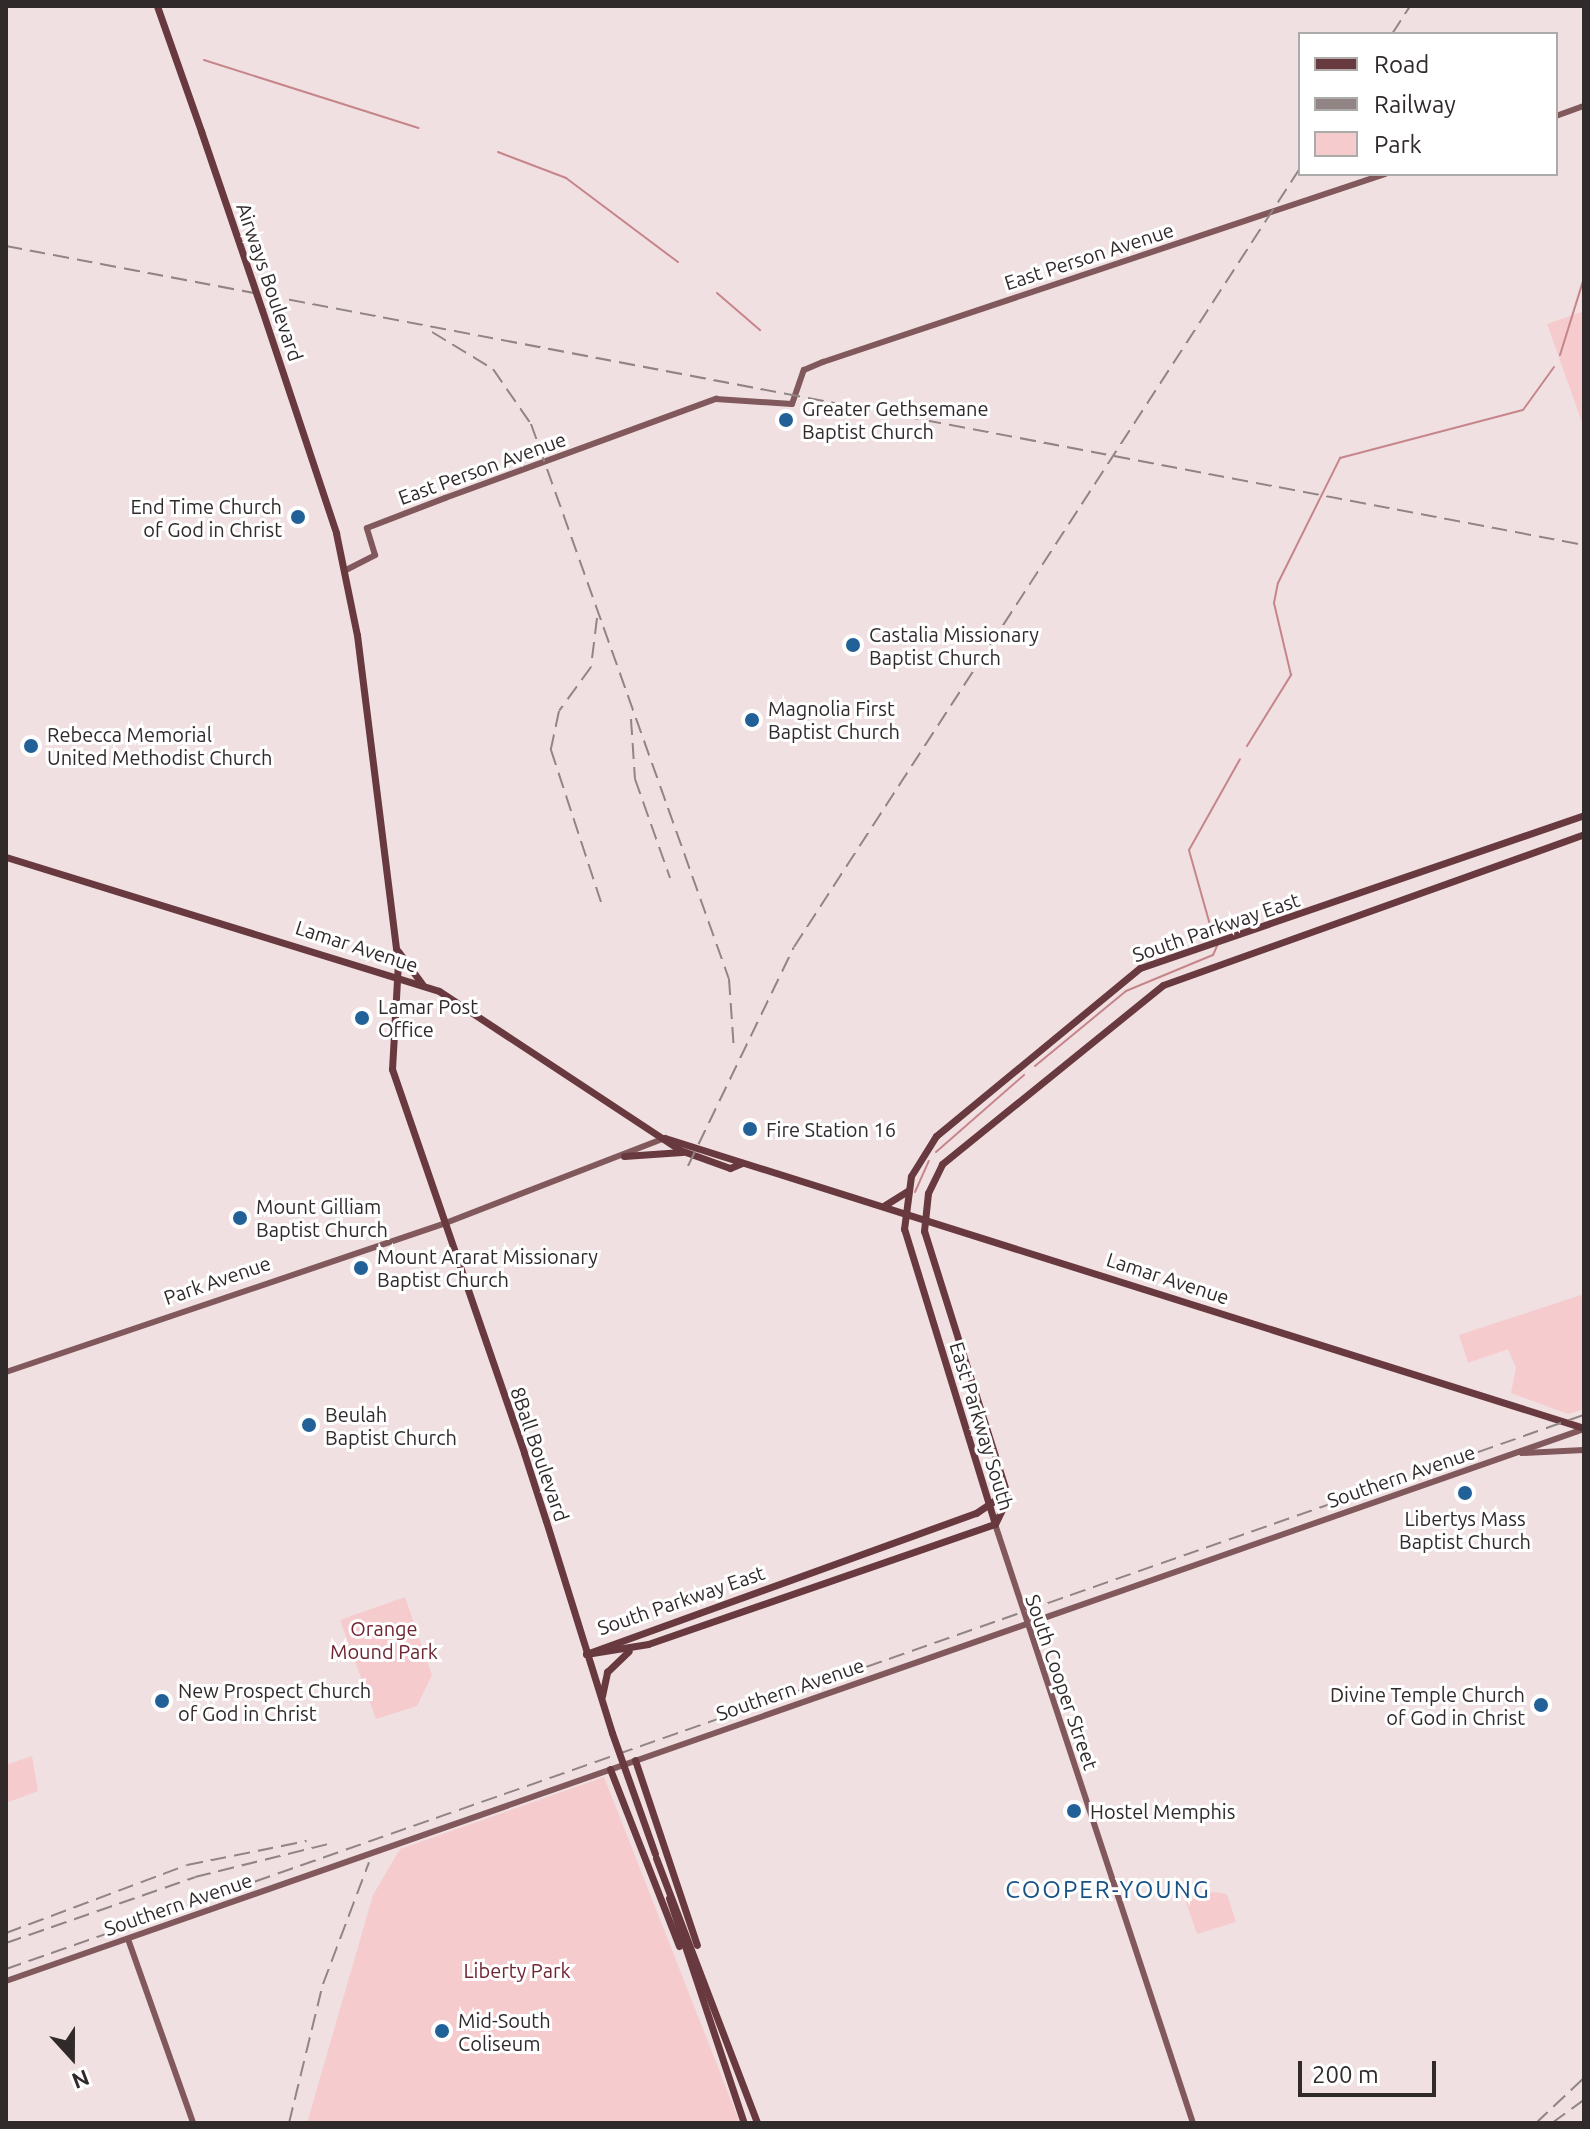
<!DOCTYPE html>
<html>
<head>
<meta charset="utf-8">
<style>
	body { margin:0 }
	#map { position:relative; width:1590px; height:2129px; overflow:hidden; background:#f1e0e1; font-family:Ubuntu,sans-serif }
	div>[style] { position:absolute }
	.green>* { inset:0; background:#f5cbce }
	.stream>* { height:2px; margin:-1px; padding:0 1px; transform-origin:1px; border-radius:1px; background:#c5858b }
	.secondary>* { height:6px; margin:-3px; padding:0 3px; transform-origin:3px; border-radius:3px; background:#81595d }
	.primary>* { height:7px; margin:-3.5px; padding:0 3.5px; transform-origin:3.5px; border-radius:3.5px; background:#68393e }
	.rail>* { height:2px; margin-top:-1px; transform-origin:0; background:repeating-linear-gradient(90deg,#908485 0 16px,transparent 0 24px) }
	.primary-bridge>* { height:7px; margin:-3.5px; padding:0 3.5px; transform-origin:3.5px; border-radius:3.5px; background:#68393e }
	.dots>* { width:22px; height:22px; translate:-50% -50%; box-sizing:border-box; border:4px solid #fff; border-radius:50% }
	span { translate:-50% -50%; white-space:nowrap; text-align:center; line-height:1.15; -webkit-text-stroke:6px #fff; paint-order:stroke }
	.street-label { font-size:20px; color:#312a2b }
	.poi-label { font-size:20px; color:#312a2b }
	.left { translate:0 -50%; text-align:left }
	.right { translate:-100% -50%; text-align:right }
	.park-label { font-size:20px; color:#702431 }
	.quarter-label { font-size:24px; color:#185283; letter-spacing:2px }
	.frame { position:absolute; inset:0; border:8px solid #312a2b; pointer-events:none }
	.legend { position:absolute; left:1298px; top:32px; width:260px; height:144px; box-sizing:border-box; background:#fff; border:2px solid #adaaaa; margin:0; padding:10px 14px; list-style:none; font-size:24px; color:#312a2b }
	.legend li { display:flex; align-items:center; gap:16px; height:40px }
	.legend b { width:40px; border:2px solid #adaaaa }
	.north { position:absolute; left:32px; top:2017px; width:80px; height:80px; -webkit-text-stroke:6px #fff; paint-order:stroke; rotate:159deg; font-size:22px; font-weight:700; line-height:32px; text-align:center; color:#312a2b }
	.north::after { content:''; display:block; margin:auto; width:28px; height:36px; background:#312a2b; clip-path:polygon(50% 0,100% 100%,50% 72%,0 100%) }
	.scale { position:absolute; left:1298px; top:2061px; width:138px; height:36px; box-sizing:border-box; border:4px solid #312a2b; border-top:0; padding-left:10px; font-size:24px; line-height:28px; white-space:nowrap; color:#312a2b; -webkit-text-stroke:6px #fff; paint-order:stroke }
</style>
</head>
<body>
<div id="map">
	<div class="green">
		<div style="clip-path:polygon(1584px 311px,1584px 428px,1547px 324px)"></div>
		<div style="clip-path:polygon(1584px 1294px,1584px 1409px,1568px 1414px,1511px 1393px,1516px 1368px,1508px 1349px,1468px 1363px,1459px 1335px)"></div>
		<div style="clip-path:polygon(405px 1597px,432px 1675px,417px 1706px,376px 1719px,340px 1620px)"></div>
		<div style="clip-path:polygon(32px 1756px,38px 1791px,6px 1803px,6px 1765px)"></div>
		<div style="clip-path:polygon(604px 1777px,740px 2123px,307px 2123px,373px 1895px,400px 1849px)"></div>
		<div style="clip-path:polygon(1212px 1892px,1227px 1894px,1236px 1922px,1197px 1934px,1186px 1902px)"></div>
	</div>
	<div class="stream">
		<div style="left:204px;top:60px;width:225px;rotate:17.6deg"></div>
		<div style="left:498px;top:152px;width:73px;rotate:20.9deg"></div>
		<div style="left:566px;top:178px;width:140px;rotate:36.9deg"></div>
		<div style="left:717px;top:293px;width:57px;rotate:40.7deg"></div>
		<div style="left:1560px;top:355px;width:81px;rotate:-72.7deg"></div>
		<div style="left:1247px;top:746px;width:84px;rotate:-58.2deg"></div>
		<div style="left:1291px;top:675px;width:74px;rotate:-103.3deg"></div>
		<div style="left:1274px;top:603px;width:20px;rotate:-79deg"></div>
		<div style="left:1278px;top:583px;width:140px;rotate:-63.6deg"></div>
		<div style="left:1340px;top:458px;width:189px;rotate:-14.7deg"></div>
		<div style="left:1523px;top:410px;width:53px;rotate:-54.2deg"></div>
		<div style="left:1212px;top:932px;width:85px;rotate:-105.7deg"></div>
		<div style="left:1189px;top:850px;width:104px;rotate:-60.7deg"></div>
		<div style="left:1035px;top:1066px;width:118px;rotate:-39.5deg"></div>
		<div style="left:1126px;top:991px;width:94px;rotate:-22.5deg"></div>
		<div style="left:1213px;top:955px;width:10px;rotate:-66deg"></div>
		<div style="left:936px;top:1152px;width:117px;rotate:-41.2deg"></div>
		<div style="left:915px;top:1192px;width:34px;rotate:-66deg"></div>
	</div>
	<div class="secondary">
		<div style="left:1556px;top:116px;width:30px;rotate:-20deg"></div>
		<div style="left:344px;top:571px;width:35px;rotate:-27deg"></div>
		<div style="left:375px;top:555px;width:28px;rotate:-107deg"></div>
		<div style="left:367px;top:528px;width:84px;rotate:-21deg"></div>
		<div style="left:445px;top:498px;width:289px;rotate:-20.1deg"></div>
		<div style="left:716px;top:399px;width:76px;rotate:3.8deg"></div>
		<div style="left:792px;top:404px;width:36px;rotate:-71deg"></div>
		<div style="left:804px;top:370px;width:21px;rotate:-23deg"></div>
		<div style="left:823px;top:362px;width:593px;rotate:-18.5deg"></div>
		<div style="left:6px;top:1372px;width:461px;rotate:-18.7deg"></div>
		<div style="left:443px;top:1224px;width:238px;rotate:-21.2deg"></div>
		<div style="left:1522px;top:1453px;width:62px;rotate:-2.8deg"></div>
		<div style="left:995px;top:1524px;width:631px;rotate:71.71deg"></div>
		<div style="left:128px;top:1939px;width:195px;rotate:70.5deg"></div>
		<div style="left:6px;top:1981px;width:1672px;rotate:-19.28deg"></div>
	</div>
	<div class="primary">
		<div style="left:157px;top:6px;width:133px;rotate:70.6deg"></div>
		<div style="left:262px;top:310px;width:235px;rotate:71.6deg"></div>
		<div style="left:336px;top:533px;width:104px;rotate:78.4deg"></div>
		<div style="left:357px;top:635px;width:330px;rotate:82.9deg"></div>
		<div style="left:398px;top:962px;width:107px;rotate:93.2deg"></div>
		<div style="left:392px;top:1069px;width:406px;rotate:71deg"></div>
		<div style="left:6px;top:857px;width:453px;rotate:17.2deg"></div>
		<div style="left:439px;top:991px;width:289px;rotate:33.4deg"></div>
		<div style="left:680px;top:1150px;width:53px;rotate:19.8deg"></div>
		<div style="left:730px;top:1168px;width:13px;rotate:-23deg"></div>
		<div style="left:398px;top:951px;width:41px;rotate:54deg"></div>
		<div style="left:665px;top:1138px;width:964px;rotate:17.51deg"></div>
		<div style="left:624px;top:1156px;width:58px;rotate:-3.9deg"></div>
		<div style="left:885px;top:1205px;width:26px;rotate:-32deg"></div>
		<div style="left:546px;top:1521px;width:222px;rotate:72.7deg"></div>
		<div style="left:995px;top:1524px;width:309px;rotate:-107.1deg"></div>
		<div style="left:904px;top:1229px;width:53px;rotate:-82.5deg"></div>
		<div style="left:911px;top:1176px;width:47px;rotate:-58deg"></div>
		<div style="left:936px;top:1136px;width:264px;rotate:-39.5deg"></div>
		<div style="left:1140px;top:968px;width:470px;rotate:-19deg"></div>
		<div style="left:586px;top:1654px;width:63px;rotate:-9.2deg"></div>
		<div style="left:648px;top:1644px;width:367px;rotate:-19.1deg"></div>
		<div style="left:995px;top:1524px;width:30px;rotate:-64deg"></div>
		<div style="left:1008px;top:1497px;width:279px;rotate:-107.5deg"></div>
		<div style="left:924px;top:1231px;width:38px;rotate:-84deg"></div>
		<div style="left:928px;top:1193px;width:32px;rotate:-64deg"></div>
		<div style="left:942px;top:1164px;width:284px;rotate:-39deg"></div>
		<div style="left:1163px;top:985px;width:447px;rotate:-19.7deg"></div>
		<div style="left:586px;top:1654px;width:415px;rotate:-19.9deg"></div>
		<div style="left:976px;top:1513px;width:25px;rotate:-34deg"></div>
		<div style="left:997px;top:1499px;width:11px;rotate:22deg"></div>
		<div style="left:602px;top:1696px;width:25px;rotate:-78deg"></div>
		<div style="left:607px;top:1672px;width:30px;rotate:-44deg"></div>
		<div style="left:635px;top:1760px;width:195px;rotate:71.5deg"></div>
		<div style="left:610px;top:1769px;width:190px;rotate:68.7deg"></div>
		<div style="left:656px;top:1858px;width:284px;rotate:69.1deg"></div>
		<div style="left:669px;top:1898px;width:237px;rotate:71.6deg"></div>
	</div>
	<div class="rail">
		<div style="left:1392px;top:34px;width:33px;rotate:-57deg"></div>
		<div style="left:6px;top:246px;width:1606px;rotate:10.73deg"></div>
		<div style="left:432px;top:332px;width:71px;rotate:31.2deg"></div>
		<div style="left:493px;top:369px;width:67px;rotate:55.4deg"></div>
		<div style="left:531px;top:424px;width:589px;rotate:70.37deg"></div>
		<div style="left:729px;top:979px;width:71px;rotate:86deg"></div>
		<div style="left:597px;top:618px;width:49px;rotate:97deg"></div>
		<div style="left:591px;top:667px;width:54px;rotate:126deg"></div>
		<div style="left:559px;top:711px;width:40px;rotate:102deg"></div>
		<div style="left:551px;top:750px;width:160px;rotate:71.8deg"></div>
		<div style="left:631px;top:719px;width:60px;rotate:86.2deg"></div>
		<div style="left:635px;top:779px;width:105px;rotate:70.5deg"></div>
		<div style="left:688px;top:1166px;width:243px;rotate:-64.2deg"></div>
		<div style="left:794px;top:947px;width:929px;rotate:-56.99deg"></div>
		<div style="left:6px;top:1933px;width:193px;rotate:-20.6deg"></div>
		<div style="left:187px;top:1865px;width:122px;rotate:-11.3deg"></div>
		<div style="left:6px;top:1943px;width:200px;rotate:-19.2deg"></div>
		<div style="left:195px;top:1877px;width:141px;rotate:-13.9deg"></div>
		<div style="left:6px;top:1969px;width:1672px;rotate:-19.35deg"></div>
		<div style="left:289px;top:2123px;width:143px;rotate:-76.3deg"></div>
		<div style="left:323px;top:1984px;width:130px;rotate:-69.3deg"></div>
		<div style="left:1536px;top:2123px;width:66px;rotate:-43.2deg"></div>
		<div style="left:1552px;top:2123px;width:39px;rotate:-36deg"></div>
	</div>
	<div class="primary-bridge">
		<div style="left:201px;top:131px;width:189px;rotate:71.2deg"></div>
		<div style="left:524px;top:1453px;width:71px;rotate:72.1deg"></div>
		<div style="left:612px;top:1733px;width:128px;rotate:70.4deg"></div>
	</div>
	<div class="dots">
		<div style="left:786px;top:420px;background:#226197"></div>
		<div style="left:298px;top:517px;background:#226197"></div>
		<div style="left:853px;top:645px;background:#226197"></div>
		<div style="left:752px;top:720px;background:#226197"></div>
		<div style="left:31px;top:746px;background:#226197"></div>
		<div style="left:362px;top:1018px;background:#226197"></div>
		<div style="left:750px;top:1129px;background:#226197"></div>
		<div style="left:240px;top:1218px;background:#226197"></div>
		<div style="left:361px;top:1268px;background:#226197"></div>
		<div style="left:309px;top:1425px;background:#226197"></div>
		<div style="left:1465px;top:1493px;background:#226197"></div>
		<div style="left:162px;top:1701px;background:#226197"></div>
		<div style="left:1541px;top:1705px;background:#226197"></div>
		<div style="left:1074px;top:1811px;background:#226197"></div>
		<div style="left:442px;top:2031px;background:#226197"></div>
	</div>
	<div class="street-label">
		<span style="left:1089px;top:256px;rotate:-18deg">East Person Avenue</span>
		<span style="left:270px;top:282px;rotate:71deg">Airways Boulevard</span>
		<span style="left:482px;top:468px;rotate:-20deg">East Person Avenue</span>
		<span style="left:1216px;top:927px;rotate:-19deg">South Parkway East</span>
		<span style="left:357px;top:946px;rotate:18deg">Lamar Avenue</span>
		<span style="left:1168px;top:1278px;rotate:18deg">Lamar Avenue</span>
		<span style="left:217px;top:1280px;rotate:-19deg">Park Avenue</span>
		<span style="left:982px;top:1426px;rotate:73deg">East Parkway South</span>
		<span style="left:540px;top:1454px;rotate:71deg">8Ball Boulevard</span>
		<span style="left:1401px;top:1476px;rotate:-19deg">Southern Avenue</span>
		<span style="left:681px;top:1600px;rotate:-19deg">South Parkway East</span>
		<span style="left:1062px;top:1682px;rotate:71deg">South Cooper Street</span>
		<span style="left:790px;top:1689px;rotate:-19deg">Southern Avenue</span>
		<span style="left:178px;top:1904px;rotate:-19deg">Southern Avenue</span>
	</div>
	<div class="poi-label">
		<span class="left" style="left:802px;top:420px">Greater Gethsemane<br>Baptist Church</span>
		<span class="right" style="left:282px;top:518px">End Time Church<br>of God in Christ</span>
		<span class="left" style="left:869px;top:646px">Castalia Missionary<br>Baptist Church</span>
		<span class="left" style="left:768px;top:720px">Magnolia First<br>Baptist Church</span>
		<span class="left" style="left:47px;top:746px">Rebecca Memorial<br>United Methodist Church</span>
		<span class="left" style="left:378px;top:1018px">Lamar Post<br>Office</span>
		<span class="left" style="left:766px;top:1129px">Fire Station 16</span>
		<span class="left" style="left:256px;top:1218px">Mount Gilliam<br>Baptist Church</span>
		<span class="left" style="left:377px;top:1268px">Mount Ararat Missionary<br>Baptist Church</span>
		<span class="left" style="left:325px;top:1426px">Beulah<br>Baptist Church</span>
		<span style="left:1465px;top:1530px">Libertys Mass<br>Baptist Church</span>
		<span class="left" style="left:178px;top:1702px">New Prospect Church<br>of God in Christ</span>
		<span class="right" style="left:1525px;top:1706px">Divine Temple Church<br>of God in Christ</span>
		<span class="left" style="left:1090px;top:1811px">Hostel Memphis</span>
		<span class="left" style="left:458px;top:2032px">Mid-South<br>Coliseum</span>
	</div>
	<div class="park-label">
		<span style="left:384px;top:1640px">Orange<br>Mound Park</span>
		<span style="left:517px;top:1970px">Liberty Park</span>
	</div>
	<div class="quarter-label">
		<span style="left:1108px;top:1890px">COOPER-YOUNG</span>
	</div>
	<div class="frame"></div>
	<ul class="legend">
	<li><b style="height:10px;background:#68393e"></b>Road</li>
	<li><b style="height:10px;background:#908485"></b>Railway</li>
	<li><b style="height:22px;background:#f5cbce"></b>Park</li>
	</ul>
	<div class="north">N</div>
	<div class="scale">200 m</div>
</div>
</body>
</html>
